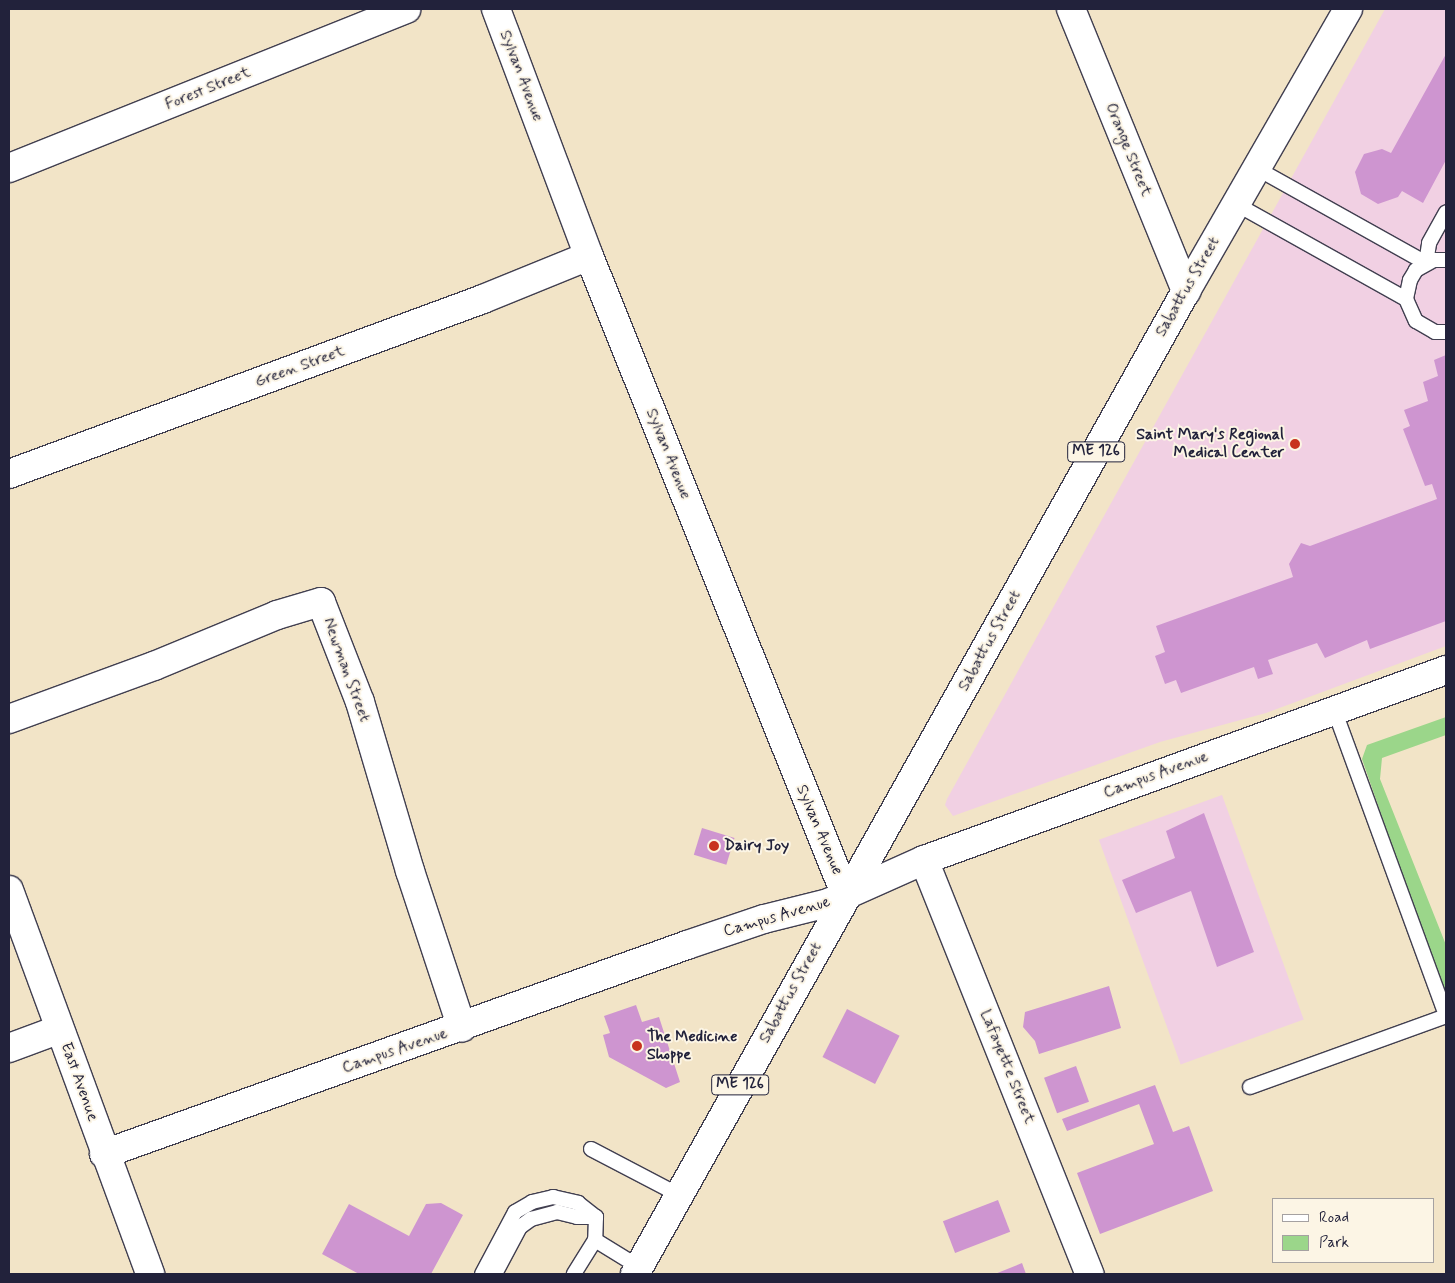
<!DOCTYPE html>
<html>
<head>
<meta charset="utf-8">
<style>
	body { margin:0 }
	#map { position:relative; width:1455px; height:1283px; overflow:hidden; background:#f2e4c7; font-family:Mynerve,sans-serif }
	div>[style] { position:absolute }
	.built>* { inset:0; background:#f1d0e3; transform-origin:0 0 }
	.green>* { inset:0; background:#9bd68a }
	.building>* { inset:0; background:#ce95d0; transform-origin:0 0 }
	.roads { filter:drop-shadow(1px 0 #413f50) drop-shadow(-1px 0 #413f50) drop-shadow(0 1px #413f50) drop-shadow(0 -1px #413f50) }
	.lane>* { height:14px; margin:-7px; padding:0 7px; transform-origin:7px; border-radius:7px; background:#fff }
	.street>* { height:28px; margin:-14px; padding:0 14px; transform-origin:14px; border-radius:14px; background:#fff }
	.secondary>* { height:28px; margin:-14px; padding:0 14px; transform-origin:14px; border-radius:14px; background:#fff }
	.primary>* { height:28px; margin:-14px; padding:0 14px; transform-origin:14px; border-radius:14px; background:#fff }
	.dots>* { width:14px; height:14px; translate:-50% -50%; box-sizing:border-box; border:2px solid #fcf5e5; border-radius:50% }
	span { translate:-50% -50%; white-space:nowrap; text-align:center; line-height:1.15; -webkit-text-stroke:4px #fcf5e5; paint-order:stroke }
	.shield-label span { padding:1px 4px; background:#fcf5e5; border:1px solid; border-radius:4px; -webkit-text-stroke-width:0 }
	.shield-label { font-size:15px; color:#22223b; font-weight:700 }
	.street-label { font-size:16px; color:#22223b }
	.poi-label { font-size:16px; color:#22223b; font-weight:700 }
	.right { translate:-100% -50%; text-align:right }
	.left { translate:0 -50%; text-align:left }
	.frame { position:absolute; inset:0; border:10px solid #22223b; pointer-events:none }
	.legend { position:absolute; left:1272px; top:1198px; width:162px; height:65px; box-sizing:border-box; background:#fcf5e5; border:1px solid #a5a1a1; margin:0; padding:6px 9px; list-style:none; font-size:15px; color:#22223b }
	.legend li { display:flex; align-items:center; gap:10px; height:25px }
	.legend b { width:25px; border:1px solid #a5a1a1 }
</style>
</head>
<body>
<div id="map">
	<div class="built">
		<div style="clip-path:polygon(1385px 9px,1446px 9px,1446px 646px,1266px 713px,1160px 742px,953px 816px,945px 805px,947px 799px)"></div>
		<div style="left:1222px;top:795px;width:239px;height:131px;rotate:70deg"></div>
	</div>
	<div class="green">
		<div style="clip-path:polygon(1446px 717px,1446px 735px,1382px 758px,1380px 779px,1446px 945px,1446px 993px,1441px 988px,1362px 759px,1367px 745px)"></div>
	</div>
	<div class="building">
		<div style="clip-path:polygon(1446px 54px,1446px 160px,1423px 203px,1402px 191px,1398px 197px,1378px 204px,1361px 194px,1355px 172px,1364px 154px,1382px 149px,1391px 153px)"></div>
		<div style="clip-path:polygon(1446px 355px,1446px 621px,1370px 649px,1367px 640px,1325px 658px,1317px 643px,1268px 660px,1273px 674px,1258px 679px,1254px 667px,1181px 693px,1176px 680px,1165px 684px,1155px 656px,1165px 652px,1156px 626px,1293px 577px,1289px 564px,1301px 543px,1310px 546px,1437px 499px,1432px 484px,1425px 486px,1403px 429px,1410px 426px,1404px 410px,1428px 401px,1423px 382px,1438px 376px,1434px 360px)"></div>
		<div style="clip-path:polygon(1204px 813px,1254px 952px,1217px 967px,1191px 891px,1136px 913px,1122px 880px,1175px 858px,1166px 831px)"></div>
		<div style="left:702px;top:828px;width:34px;height:28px;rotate:17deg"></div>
		<div style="clip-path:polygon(1109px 986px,1121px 1028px,1039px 1054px,1035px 1041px,1023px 1027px,1025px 1012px)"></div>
		<div style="clip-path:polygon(636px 1005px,642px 1022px,659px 1017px,680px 1082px,666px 1088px,609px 1057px,603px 1035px,610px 1033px,604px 1016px)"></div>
		<div style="left:847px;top:1009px;width:59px;height:54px;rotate:27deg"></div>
		<div style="left:1076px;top:1066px;width:38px;height:34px;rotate:70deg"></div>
		<div style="clip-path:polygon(1155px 1085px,1173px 1132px,1189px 1126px,1213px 1191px,1100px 1234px,1077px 1173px,1154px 1144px,1139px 1104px,1067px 1131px,1062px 1119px)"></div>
		<div style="left:998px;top:1200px;width:34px;height:59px;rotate:69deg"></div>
		<div style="clip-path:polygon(441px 1203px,463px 1215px,431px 1274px,359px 1274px,322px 1254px,349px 1204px,409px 1236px,426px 1204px)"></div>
		<div style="clip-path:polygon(1022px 1263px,1026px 1274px,995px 1274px)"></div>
	</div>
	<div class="roads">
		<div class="lane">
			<div style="left:1256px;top:168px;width:195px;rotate:29.2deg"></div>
			<div style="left:1426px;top:263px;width:20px;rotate:-81deg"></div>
			<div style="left:1429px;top:243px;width:35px;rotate:-61deg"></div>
			<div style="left:1236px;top:204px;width:195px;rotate:29.2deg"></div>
			<div style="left:1446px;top:260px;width:12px;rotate:180deg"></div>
			<div style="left:1434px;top:260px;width:21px;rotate:151deg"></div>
			<div style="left:1416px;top:270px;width:12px;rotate:121deg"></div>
			<div style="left:1410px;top:280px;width:19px;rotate:102deg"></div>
			<div style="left:1406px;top:299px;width:24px;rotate:66deg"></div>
			<div style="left:1416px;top:321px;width:22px;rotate:30deg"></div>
			<div style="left:1435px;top:332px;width:11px"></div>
			<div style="left:1335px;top:712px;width:323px;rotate:69.9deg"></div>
			<div style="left:1250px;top:1087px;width:208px;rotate:-19.9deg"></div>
			<div style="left:591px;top:1149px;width:99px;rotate:27.6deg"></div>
			<div style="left:595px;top:1240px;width:52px;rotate:31.5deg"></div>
			<div style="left:482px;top:1274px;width:70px;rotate:-62deg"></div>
			<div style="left:515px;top:1212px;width:20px;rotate:-30deg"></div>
			<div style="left:532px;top:1202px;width:22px;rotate:-13deg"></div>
			<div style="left:553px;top:1197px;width:26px;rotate:13deg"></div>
			<div style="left:578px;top:1203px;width:23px;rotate:38deg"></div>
			<div style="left:596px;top:1217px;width:23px;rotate:92deg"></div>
			<div style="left:595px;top:1240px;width:40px;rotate:122deg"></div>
			<div style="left:495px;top:1274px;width:53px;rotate:-62deg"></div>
			<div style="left:520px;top:1227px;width:14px;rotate:-36deg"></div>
			<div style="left:531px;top:1219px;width:27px;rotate:-15deg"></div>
			<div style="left:557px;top:1212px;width:21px;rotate:14deg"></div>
			<div style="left:577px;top:1217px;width:19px"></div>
		</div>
		<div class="street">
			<div style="left:496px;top:9px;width:264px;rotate:69.4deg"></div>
			<div style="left:589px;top:256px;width:690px;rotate:68.12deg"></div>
			<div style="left:1071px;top:9px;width:305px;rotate:67.8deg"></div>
			<div style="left:9px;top:168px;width:428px;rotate:-21.8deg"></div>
			<div style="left:9px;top:474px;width:505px;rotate:-20.26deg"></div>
			<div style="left:483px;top:299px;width:114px;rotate:-22.1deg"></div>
			<div style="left:9px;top:719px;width:154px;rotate:-20.1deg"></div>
			<div style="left:154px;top:666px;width:133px;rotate:-22.5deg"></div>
			<div style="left:277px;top:615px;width:46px;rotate:-16.5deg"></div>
			<div style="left:321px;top:602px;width:107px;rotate:68.7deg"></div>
			<div style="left:360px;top:702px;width:176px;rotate:73.5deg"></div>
			<div style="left:410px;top:871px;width:165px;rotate:71.7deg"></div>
			<div style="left:924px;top:860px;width:446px;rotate:68.2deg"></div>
			<div style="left:9px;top:1048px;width:54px;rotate:-20.4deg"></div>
			<div style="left:104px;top:1154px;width:619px;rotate:-19.72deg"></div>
			<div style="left:687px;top:945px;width:81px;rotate:-18.7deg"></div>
			<div style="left:764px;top:919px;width:66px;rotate:-14deg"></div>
			<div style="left:828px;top:903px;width:105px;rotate:-24.1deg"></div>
			<div style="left:924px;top:860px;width:556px;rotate:-20deg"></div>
		</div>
		<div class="secondary">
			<div style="left:9px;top:890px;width:409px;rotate:69.8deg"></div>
		</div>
		<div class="primary">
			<div style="left:635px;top:1274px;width:1127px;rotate:-60.73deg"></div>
			<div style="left:1186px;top:291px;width:325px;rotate:-60.1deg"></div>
		</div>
	</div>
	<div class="dots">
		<div style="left:1295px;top:444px;background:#c8321e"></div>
		<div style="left:714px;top:846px;background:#c8321e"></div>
		<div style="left:637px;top:1046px;background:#c8321e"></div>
	</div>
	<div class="shield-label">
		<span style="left:1096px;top:452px">ME 126</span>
		<span style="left:740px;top:1085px">ME 126</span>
	</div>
	<div class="street-label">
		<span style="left:521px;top:76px;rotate:69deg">Sylvan Avenue</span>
		<span style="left:208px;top:89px;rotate:-22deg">Forest Street</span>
		<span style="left:1128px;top:150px;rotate:68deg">Orange Street</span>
		<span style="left:1188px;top:287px;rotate:-60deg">Sabattus Street</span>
		<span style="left:300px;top:367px;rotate:-20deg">Green Street</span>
		<span style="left:668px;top:454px;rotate:68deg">Sylvan Avenue</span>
		<span style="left:990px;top:641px;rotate:-61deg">Sabattus Street</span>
		<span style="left:346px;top:670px;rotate:70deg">Newman Street</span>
		<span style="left:1156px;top:775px;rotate:-20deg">Campus Avenue</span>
		<span style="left:819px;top:830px;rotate:67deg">Sylvan Avenue</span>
		<span style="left:777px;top:917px;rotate:-16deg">Campus Avenue</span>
		<span style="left:791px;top:993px;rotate:-61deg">Sabattus Street</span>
		<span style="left:395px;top:1051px;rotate:-19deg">Campus Avenue</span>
		<span style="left:1007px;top:1067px;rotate:68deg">Lafayette Street</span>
		<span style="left:79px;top:1082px;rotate:70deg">East Avenue</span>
	</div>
	<div class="poi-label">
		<span class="right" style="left:1284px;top:444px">Saint Mary's Regional<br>Medical Center</span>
		<span class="left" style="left:724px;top:846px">Dairy Joy</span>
		<span class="left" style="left:647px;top:1046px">The Medicine<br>Shoppe</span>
	</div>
	<div class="frame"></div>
	<ul class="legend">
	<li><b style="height:6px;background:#fff"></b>Road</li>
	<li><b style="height:14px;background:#9bd68a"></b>Park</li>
	</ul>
</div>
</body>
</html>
